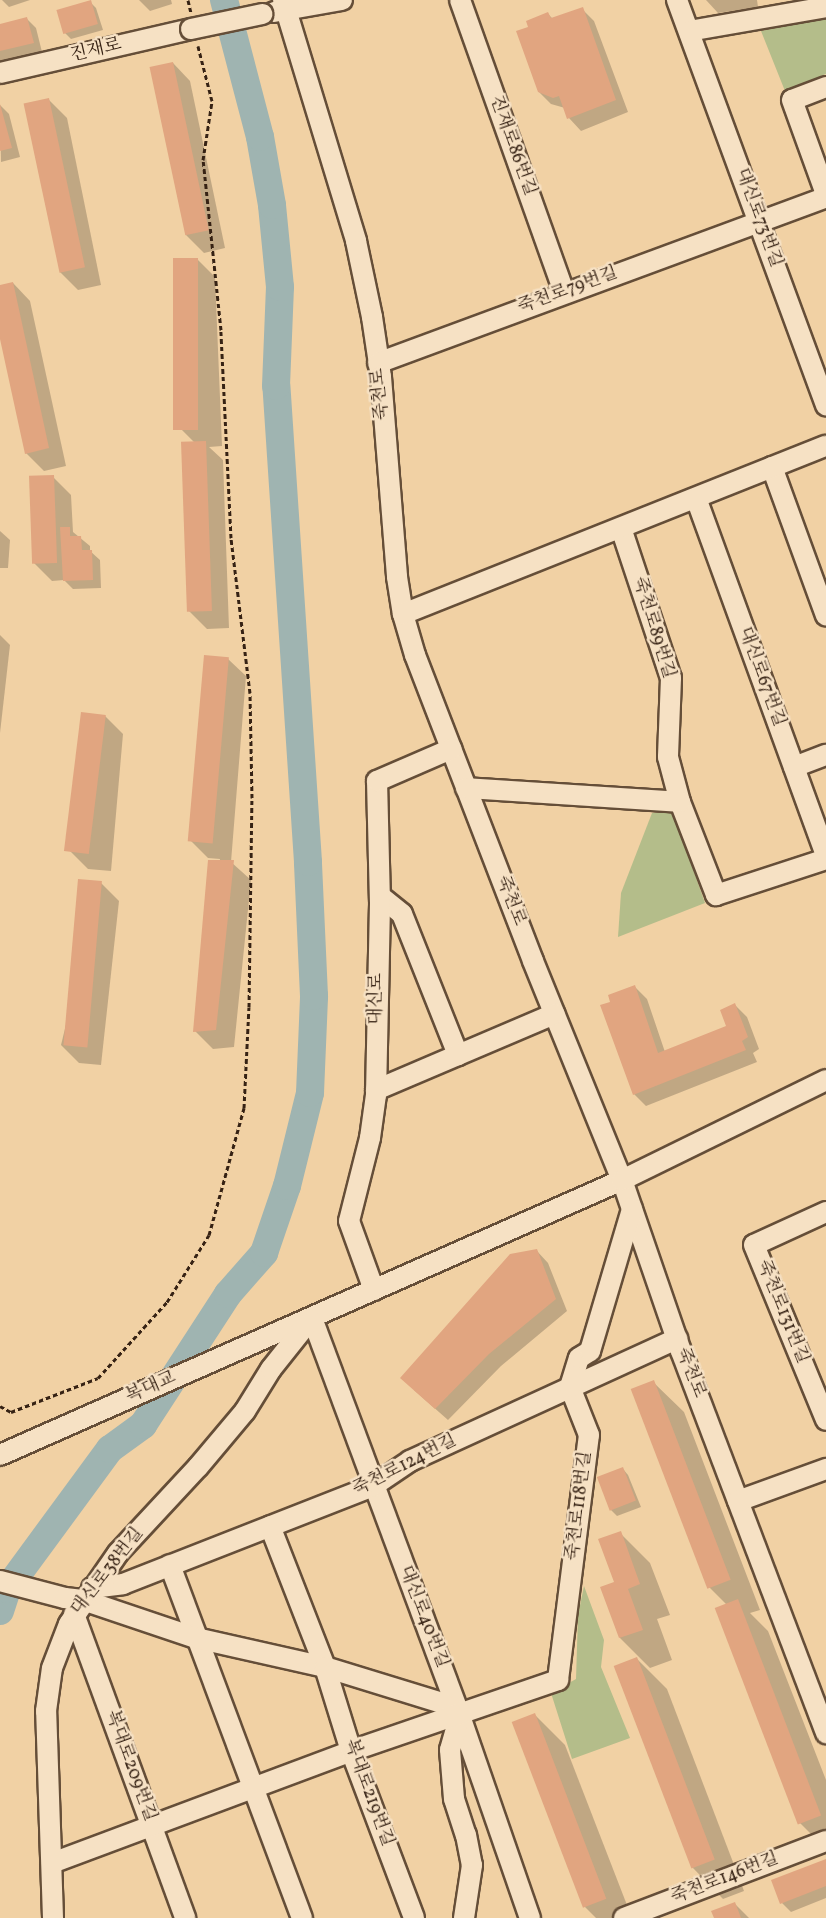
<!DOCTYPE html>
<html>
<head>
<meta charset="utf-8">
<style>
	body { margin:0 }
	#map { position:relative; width:826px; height:1918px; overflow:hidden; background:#f1d1a4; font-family:Vollkorn,"Noto Serif KR",serif }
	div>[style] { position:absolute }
	.green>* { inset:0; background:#b4bd8a }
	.shadow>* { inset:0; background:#0003 }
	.river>* { height:28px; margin:-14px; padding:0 14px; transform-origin:14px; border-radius:14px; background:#9fb4b1 }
	.building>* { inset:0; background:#e1a580; transform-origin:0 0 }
	.path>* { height:3px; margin-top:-1.5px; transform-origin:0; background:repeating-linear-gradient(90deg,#362214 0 4.5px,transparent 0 7.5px) }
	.roads { filter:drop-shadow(2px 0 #654e38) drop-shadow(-2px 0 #654e38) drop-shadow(0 2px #654e38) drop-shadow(0 -2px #654e38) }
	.minor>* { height:20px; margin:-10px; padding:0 10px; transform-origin:10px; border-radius:10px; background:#f6e1c4 }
	.bridges { filter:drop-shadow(2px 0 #654e38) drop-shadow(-2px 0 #654e38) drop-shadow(0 2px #654e38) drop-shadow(0 -2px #654e38) }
	.minor-bridge>* { height:20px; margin:-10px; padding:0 10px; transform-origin:10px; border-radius:10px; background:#f6e1c4 }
	span { translate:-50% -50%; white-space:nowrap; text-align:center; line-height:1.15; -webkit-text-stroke:5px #f6e1c4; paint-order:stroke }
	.street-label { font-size:18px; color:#362214 }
</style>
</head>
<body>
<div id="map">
	<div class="green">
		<div style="clip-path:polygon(826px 18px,826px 74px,785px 91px,761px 31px)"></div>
		<div style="clip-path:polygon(673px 812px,705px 903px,618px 937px,621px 893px,652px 813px)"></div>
		<div style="clip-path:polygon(584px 1586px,604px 1640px,601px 1667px,630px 1738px,572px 1759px,551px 1693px,576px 1679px,578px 1615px)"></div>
	</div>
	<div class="shadow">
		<div style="clip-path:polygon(2px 0,30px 0,9px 7px)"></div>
		<div style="clip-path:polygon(139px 0,171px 0,172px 4px,150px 11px)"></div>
		<div style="clip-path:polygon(706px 0,757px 0,758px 7px,718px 13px)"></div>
		<div style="clip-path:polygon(90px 2px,96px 8px,103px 30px,71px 39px,65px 33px)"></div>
		<div style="clip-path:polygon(582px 9px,594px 21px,628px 112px,581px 131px,569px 118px,565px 108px,551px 104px,539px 92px,530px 28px,548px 14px,553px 19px)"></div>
		<div style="clip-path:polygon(27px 19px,36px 28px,42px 52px,0 62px,0 25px)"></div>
		<div style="clip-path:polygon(173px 63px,190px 81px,225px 248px,204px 253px,186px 235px,151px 68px)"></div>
		<div style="clip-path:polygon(49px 100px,67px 118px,101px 285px,78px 290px,60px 272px)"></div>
		<div style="clip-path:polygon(0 105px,9px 114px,20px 157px,1px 162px)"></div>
		<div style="clip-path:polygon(197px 259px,215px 277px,222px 446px,209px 447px,223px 460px,229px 628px,207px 629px,189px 611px,195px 443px,181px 429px)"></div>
		<div style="clip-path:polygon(13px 283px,30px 301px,66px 466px,44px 471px,26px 453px,0 332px,0 286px)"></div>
		<div style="clip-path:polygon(53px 477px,71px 495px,73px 532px,90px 546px,90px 551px,100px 560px,101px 588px,73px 589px,64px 580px,52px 581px,34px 563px)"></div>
		<div style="clip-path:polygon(0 531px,10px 540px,8px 568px,0 568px)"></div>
		<div style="clip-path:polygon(0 635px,10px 645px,0 733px)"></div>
		<div style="clip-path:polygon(228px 659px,246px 676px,231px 862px,251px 880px,234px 1047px,213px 1049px,195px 1031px,220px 859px,208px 858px,190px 840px)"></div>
		<div style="clip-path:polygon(105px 716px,123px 734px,111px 871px,88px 869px,70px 851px)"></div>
		<div style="clip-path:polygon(101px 883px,119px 901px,101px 1065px,79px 1063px,61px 1045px)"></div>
		<div style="clip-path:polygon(635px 987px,647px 999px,665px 1052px,728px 1027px,735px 1005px,747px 1017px,759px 1049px,753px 1053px,757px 1062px,646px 1106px,634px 1094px,612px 1003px)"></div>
		<div style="clip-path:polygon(536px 1250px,548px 1263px,567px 1311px,501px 1366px,448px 1420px,414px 1390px)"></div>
		<div style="clip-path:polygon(653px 1382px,684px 1412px,760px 1610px,750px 1613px,768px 1631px,826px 1780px,826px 1849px,800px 1823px,727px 1605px,709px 1587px)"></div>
		<div style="clip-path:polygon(623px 1469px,628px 1475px,641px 1507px,617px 1516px,611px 1510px)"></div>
		<div style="clip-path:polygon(620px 1533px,650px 1563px,670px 1615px,657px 1619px,672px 1660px,650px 1668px,620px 1638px,616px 1583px)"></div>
		<div style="clip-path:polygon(637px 1659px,667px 1689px,744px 1891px,723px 1899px,693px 1868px)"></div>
		<div style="clip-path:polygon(535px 1715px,565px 1745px,632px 1918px,596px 1918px,585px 1907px)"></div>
		<div style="clip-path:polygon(826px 1860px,826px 1898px,791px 1912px,782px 1903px)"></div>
		<div style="clip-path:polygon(734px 1903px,749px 1918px,715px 1918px)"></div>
	</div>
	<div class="river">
		<div style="left:0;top:1611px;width:23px;rotate:-72deg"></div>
		<div style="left:7px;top:1589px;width:174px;rotate:-53.7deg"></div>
		<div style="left:110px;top:1449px;width:41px;rotate:-36deg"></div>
		<div style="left:143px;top:1425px;width:156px;rotate:-57deg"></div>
		<div style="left:228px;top:1294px;width:55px;rotate:-48.7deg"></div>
		<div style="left:264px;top:1253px;width:71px;rotate:-71.1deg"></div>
		<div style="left:287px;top:1186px;width:96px;rotate:-76.1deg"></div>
		<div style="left:310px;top:1093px;width:97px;rotate:-87.6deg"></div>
		<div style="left:314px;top:996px;width:134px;rotate:-92.6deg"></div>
		<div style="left:308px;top:862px;width:477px;rotate:-93.8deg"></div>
		<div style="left:276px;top:386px;width:99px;rotate:-87.7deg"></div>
		<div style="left:280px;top:287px;width:82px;rotate:-95.6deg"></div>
		<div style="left:272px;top:205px;width:69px;rotate:-100deg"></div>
		<div style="left:260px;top:137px;width:142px;rotate:-104.7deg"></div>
	</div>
	<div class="building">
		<div style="left:91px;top:0;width:25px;height:36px;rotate:74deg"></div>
		<div style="clip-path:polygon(583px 7px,616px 100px,567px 119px,559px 96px,553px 98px,538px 92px,516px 31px,528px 27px,526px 21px,548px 12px,551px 18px)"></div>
		<div style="clip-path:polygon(27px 17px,34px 43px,0 51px,0 24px)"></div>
		<div style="left:173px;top:62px;width:172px;height:24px;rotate:78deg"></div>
		<div style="left:49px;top:98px;width:173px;height:26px;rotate:78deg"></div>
		<div style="clip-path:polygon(0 104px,12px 148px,0 151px)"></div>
		<div style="left:173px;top:258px;width:25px;height:172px"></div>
		<div style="clip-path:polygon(13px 282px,49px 448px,25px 454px,0 339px,0 285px)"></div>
		<div style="left:206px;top:441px;width:170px;height:25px;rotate:88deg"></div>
		<div style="left:54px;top:475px;width:88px;height:25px;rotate:88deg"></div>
		<div style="clip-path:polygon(60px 527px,70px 527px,70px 536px,81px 536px,82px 550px,92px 550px,93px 580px,63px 581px)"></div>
		<div style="left:204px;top:655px;width:25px;height:187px;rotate:5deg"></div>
		<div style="left:81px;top:712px;width:25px;height:140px;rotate:7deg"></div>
		<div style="clip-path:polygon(208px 860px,234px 860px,216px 1030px,193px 1032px)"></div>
		<div style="left:78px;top:879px;width:24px;height:167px;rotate:5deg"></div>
		<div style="clip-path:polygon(635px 985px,658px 1053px,726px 1026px,720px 1010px,735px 1003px,748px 1037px,742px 1041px,746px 1050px,633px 1095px,600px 1005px,610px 1002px,608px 995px)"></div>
		<div style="clip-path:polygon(537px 1249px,556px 1299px,489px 1354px,435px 1409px,400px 1378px,510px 1254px)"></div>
		<div style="left:654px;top:1380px;width:214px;height:25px;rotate:69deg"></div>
		<div style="left:623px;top:1467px;width:36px;height:28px;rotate:69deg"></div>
		<div style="clip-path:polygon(621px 1531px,640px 1584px,628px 1589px,643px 1630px,619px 1638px,600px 1587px,614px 1582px,598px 1539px)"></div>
		<div style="left:738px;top:1599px;width:232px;height:25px;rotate:69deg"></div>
		<div style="left:637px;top:1657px;width:217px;height:25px;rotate:69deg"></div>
		<div style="left:535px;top:1713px;width:199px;height:25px;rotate:69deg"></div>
		<div style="clip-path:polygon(826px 1859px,826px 1886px,780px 1904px,771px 1880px)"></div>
		<div style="clip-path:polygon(735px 1902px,741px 1918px,714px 1918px,711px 1911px)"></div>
	</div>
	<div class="path">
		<div style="left:188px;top:0;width:13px;rotate:77deg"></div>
		<div style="left:0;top:1406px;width:13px;rotate:29deg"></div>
		<div style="left:11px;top:1412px;width:93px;rotate:-21.3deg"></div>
		<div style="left:98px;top:1378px;width:103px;rotate:-47.8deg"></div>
		<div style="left:167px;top:1302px;width:79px;rotate:-57.9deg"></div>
		<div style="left:209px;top:1235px;width:132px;rotate:-74.6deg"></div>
		<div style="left:244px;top:1108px;width:101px;rotate:-87.2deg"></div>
		<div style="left:249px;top:1007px;width:209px;rotate:-89.2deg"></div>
		<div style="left:252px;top:798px;width:105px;rotate:-91.1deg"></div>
		<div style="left:250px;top:693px;width:156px;rotate:-97deg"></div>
		<div style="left:231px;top:538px;width:208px;rotate:-92.8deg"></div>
		<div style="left:221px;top:330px;width:171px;rotate:-96deg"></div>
		<div style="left:203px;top:160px;width:60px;rotate:-81.3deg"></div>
		<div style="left:212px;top:101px;width:57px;rotate:-104.3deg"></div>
	</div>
	<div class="roads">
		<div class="minor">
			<div style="left:283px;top:0;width:252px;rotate:73.1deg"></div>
			<div style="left:356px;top:241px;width:78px;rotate:78.1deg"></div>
			<div style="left:372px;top:317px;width:61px;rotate:81.5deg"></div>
			<div style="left:381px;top:377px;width:201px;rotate:85.4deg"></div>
			<div style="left:397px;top:577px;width:37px;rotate:81deg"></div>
			<div style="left:403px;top:614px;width:43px;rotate:73.7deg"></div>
			<div style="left:415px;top:655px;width:328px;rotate:68.9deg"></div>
			<div style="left:533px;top:961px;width:236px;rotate:67.9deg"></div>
			<div style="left:622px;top:1180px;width:181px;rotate:71deg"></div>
			<div style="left:681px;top:1351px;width:409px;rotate:69.2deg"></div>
			<div style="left:460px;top:0;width:310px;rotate:70.4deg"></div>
			<div style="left:677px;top:0;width:432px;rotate:69.8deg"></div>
			<div style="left:274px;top:12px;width:69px;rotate:-10deg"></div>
			<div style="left:689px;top:31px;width:139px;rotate:-9.9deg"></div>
			<div style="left:0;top:73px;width:196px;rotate:-13deg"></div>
			<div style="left:826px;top:87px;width:36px;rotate:159deg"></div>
			<div style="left:792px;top:100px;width:100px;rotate:70.1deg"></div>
			<div style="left:378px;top:363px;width:478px;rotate:-20.3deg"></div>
			<div style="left:772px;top:467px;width:158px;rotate:70deg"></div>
			<div style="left:696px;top:498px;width:381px;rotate:70deg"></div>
			<div style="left:621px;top:528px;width:158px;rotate:71.6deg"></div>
			<div style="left:671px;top:678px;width:79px;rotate:92.2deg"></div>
			<div style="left:668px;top:757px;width:47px;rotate:75.1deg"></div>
			<div style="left:680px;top:802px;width:100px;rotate:68.8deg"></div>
			<div style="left:716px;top:895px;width:116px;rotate:-18.1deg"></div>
			<div style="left:403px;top:614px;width:455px;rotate:-21.7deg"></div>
			<div style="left:794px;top:767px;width:34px;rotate:-21deg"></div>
			<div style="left:466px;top:788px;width:214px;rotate:3.7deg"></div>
			<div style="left:380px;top:896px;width:28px;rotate:39deg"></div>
			<div style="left:402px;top:914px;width:152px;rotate:68.3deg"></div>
			<div style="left:376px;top:1090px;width:194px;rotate:-23.1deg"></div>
			<div style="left:826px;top:1212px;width:79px;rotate:155.4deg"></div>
			<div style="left:754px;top:1245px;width:189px;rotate:67.6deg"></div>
			<div style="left:374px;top:1290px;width:73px;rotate:-109.9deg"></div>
			<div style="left:349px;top:1221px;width:86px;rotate:-75.8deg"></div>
			<div style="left:370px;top:1138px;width:43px;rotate:-82.1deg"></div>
			<div style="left:376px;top:1095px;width:192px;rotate:-88.8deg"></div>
			<div style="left:380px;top:903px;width:122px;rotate:-91.4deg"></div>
			<div style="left:377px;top:781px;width:81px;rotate:-23.4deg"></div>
			<div style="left:312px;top:1318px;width:425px;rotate:69.6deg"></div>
			<div style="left:460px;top:1716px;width:214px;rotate:70.9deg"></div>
			<div style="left:0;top:1455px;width:680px;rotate:-23.85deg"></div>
			<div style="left:622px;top:1180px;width:227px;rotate:-26.1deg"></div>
			<div style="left:738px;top:1501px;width:94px;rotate:-20deg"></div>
			<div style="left:170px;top:1565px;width:377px;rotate:69.5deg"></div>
			<div style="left:0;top:1581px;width:67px;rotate:14.7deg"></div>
			<div style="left:65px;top:1598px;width:18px;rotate:6deg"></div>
			<div style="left:83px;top:1600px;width:119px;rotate:18.6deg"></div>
			<div style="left:196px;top:1638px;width:132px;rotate:12.7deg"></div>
			<div style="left:325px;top:1667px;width:151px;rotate:-111.3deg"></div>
			<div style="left:92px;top:1588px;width:31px;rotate:-7deg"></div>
			<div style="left:123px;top:1584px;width:269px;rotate:-21.4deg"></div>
			<div style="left:373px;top:1486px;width:45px;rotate:-34deg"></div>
			<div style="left:410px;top:1461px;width:294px;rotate:-24.6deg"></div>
			<div style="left:74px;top:1614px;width:324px;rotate:69.9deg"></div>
			<div style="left:325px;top:1667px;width:122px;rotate:17.1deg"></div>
			<div style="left:442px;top:1703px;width:22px;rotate:34deg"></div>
			<div style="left:460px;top:1715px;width:36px;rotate:106deg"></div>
			<div style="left:450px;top:1750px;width:49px;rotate:85.3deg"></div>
			<div style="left:454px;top:1799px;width:38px;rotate:72deg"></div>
			<div style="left:466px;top:1835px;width:31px;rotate:79deg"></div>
			<div style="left:472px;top:1865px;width:54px;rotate:98.6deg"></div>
			<div style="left:325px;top:1667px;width:88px;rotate:72.8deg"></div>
			<div style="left:351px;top:1751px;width:178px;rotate:69.3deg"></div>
			<div style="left:52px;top:1863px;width:319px;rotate:-20.5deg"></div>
			<div style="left:351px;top:1751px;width:219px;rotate:-18.9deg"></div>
			<div style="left:558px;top:1680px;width:247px;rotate:-82.8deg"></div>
			<div style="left:589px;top:1435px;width:52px;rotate:-111.6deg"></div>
			<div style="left:570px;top:1387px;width:30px;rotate:-73deg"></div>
			<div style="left:579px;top:1358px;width:13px;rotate:-32deg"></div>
			<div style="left:590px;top:1351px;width:148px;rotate:-73.5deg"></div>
			<div style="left:53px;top:1918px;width:207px;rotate:-91.9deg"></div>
			<div style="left:46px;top:1711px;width:43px;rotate:-82.1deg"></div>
			<div style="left:52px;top:1668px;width:47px;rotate:-68.9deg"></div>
			<div style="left:69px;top:1624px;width:86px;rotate:-55.4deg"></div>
			<div style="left:118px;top:1553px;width:117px;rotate:-47.1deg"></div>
			<div style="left:198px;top:1467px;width:73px;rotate:-50deg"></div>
			<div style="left:245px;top:1411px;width:49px;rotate:-58.2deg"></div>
			<div style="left:271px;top:1369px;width:63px;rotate:-51.5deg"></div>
			<div style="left:624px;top:1918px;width:216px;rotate:-20.9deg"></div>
		</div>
	</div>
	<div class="bridges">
		<div class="minor-bridge">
			<div style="left:191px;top:29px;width:73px;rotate:-11.9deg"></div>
		</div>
	</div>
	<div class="street-label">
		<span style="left:96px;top:51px;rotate:-13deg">진재로</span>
		<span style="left:512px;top:146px;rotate:70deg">진재로86번길</span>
		<span style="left:758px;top:218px;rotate:70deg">대신로73번길</span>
		<span style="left:568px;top:291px;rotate:-20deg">죽천로79번길</span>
		<span style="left:381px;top:394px;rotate:-96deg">죽천로</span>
		<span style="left:653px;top:628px;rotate:73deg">죽천로89번길</span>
		<span style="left:761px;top:677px;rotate:70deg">대신로67번길</span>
		<span style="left:510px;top:901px;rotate:69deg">죽천로</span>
		<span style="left:377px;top:999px;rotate:-89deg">대신로</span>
		<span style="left:782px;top:1312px;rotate:68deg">죽천로131번길</span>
		<span style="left:690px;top:1373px;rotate:69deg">죽천로</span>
		<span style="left:151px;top:1388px;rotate:-24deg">복대교</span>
		<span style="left:405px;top:1466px;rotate:-27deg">죽천로124번길</span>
		<span style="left:580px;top:1506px;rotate:-83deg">죽천로118번길</span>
		<span style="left:108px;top:1572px;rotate:-52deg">대신로38번길</span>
		<span style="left:423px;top:1617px;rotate:69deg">대신로40번길</span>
		<span style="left:130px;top:1766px;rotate:70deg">복대로209번길</span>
		<span style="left:368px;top:1793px;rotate:70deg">복대로219번길</span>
		<span style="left:725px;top:1879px;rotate:-21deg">죽천로146번길</span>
	</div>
</div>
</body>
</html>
